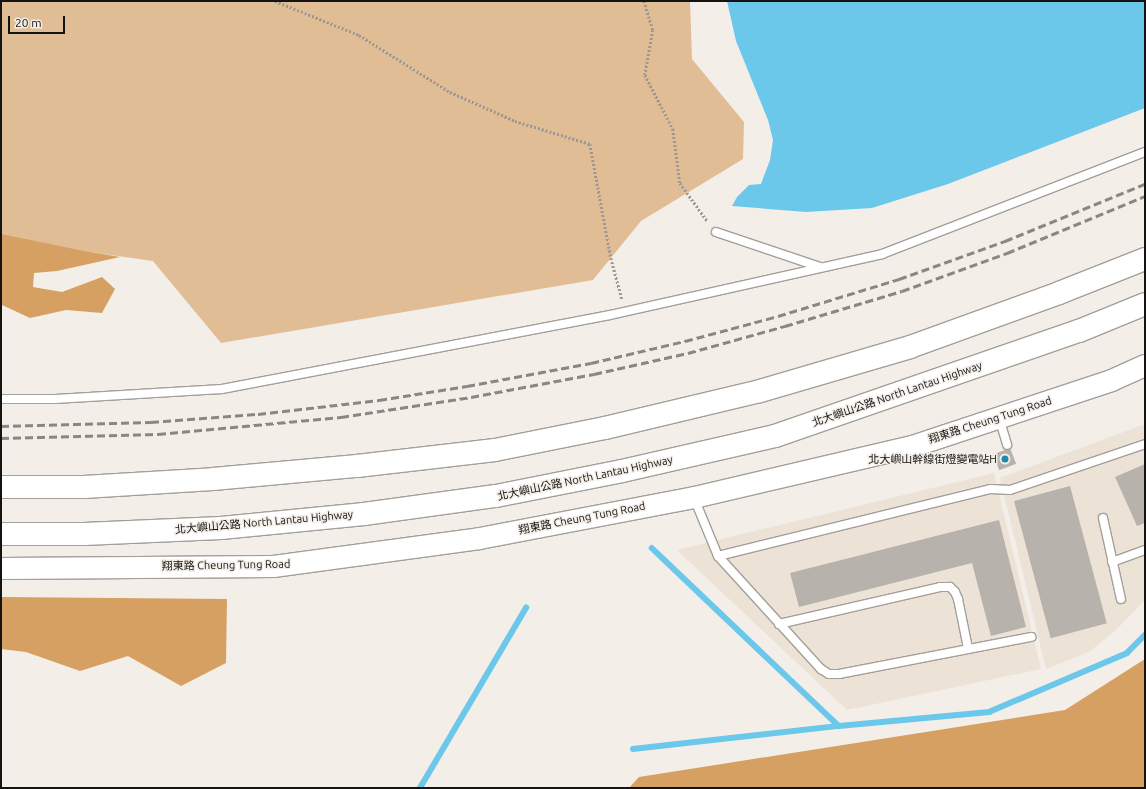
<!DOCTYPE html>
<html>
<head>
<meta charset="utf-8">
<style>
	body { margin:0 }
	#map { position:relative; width:1146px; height:789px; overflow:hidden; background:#f4eee8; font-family:Ubuntu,"Noto Sans TC",sans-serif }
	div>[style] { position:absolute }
	.built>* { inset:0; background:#ede2d6 }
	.green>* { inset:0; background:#e1bd96 }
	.forest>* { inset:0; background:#d5a062 }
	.water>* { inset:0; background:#6bc8eb }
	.stream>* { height:5.5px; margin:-2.75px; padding:0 2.75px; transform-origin:2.75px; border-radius:2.75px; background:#6bc8eb }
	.building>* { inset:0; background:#b7b2ac; transform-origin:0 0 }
	.path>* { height:2.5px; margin-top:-1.25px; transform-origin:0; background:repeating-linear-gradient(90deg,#9c9793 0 2px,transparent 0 4px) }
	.roads { filter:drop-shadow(1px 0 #a49f99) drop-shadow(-1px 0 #a49f99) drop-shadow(0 1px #a49f99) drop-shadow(0 -1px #a49f99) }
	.lane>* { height:8px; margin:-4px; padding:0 4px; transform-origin:4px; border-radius:4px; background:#fff }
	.secondary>* { height:21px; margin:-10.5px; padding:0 10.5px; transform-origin:10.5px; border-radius:10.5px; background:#fff }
	.highway>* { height:22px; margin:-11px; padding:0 11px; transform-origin:11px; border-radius:11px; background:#fff }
	.rail>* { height:3px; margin-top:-1.5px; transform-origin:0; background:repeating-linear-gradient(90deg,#8b8682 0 8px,transparent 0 12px) }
	.dots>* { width:11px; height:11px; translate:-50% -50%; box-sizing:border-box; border:2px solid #f4eee8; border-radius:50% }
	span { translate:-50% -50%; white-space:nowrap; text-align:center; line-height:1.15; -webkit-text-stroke:3px #f4eee8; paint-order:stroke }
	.street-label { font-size:11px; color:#151311 }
	.poi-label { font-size:11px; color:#151311 }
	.right { translate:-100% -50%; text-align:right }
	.frame { position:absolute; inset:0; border:2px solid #151311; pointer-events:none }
	.scale { position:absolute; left:8px; top:16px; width:57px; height:18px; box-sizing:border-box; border:2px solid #151311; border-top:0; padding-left:5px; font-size:12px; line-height:14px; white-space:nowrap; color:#151311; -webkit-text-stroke:3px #f4eee8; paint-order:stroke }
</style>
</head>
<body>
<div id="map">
	<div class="built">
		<div style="clip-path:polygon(1145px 424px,1145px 600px,1115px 631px,1089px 652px,1046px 669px,1000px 478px)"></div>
		<div style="clip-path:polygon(994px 473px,1041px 669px,847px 710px,677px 550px)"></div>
	</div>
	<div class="green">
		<div style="clip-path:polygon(1px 1px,690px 1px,692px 59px,744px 122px,743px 159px,641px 221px,593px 280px,221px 343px,153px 261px,61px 248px,1px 235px)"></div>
	</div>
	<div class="forest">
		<div style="clip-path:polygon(1px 234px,84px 251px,120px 257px,57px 271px,34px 273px,33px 287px,62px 292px,102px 277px,115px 289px,102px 313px,66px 310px,30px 318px,2px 305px,1px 306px)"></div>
		<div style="clip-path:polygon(1px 597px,227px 599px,226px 663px,181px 686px,128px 656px,80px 671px,26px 652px,1px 649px)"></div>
		<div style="clip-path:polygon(1145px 659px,1145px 788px,629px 788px,639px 777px,1065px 710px)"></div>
	</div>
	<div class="water">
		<div style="clip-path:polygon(727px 1px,1145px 1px,1145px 108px,948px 184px,872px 208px,806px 212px,732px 206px,737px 197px,749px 185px,761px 184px,770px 160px,773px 140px,768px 120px,736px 41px)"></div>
	</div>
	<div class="stream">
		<div style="left:652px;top:548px;width:258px;rotate:43.6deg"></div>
		<div style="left:633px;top:749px;width:207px;rotate:-6.4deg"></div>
		<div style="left:839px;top:726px;width:151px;rotate:-5.3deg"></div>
		<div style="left:989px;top:712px;width:150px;rotate:-23.1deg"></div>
		<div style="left:1127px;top:653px;width:25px;rotate:-45deg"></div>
		<div style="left:420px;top:788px;width:209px;rotate:-59.5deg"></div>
	</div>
	<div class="building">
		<div style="left:1010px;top:448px;width:17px;height:18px;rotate:69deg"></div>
		<div style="clip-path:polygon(1145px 464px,1145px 523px,1137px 526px,1115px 477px)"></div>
		<div style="left:1070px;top:486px;width:142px;height:58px;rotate:75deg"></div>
		<div style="clip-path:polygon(999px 520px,1026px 627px,991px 636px,972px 563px,799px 607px,790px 573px)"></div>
	</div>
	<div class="path">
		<div style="left:275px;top:1px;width:91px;rotate:22deg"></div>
		<div style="left:359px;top:35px;width:107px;rotate:32.1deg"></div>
		<div style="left:450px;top:92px;width:71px;rotate:24deg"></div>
		<div style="left:515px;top:121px;width:78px;rotate:17deg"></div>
		<div style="left:590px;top:144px;width:116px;rotate:79.6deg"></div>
		<div style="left:611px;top:258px;width:42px;rotate:75deg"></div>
		<div style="left:644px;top:1px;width:30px;rotate:73deg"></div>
		<div style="left:653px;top:30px;width:46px;rotate:100.1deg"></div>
		<div style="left:645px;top:75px;width:61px;rotate:62.6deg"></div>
		<div style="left:673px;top:129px;width:54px;rotate:82.6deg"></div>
		<div style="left:680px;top:183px;width:48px;rotate:54.3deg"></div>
	</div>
	<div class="roads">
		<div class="lane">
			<div style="left:716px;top:232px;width:110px;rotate:18.6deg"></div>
			<div style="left:1px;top:399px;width:54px"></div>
			<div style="left:55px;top:399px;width:167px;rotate:-3.4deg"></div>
			<div style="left:222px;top:389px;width:395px;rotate:-10.8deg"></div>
			<div style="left:610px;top:315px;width:279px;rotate:-12.6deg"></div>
			<div style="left:882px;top:254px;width:282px;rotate:-21.2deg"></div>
			<div style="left:999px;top:418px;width:28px;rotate:73deg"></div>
			<div style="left:694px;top:498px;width:63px;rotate:67.5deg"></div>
			<div style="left:718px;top:556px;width:153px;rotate:47.7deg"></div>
			<div style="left:821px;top:669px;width:9px;rotate:32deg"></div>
			<div style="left:829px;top:674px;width:10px"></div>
			<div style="left:839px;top:674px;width:196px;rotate:-10.9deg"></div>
			<div style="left:1103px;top:518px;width:83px;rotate:77.5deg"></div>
			<div style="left:718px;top:556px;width:281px;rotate:-13.8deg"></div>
			<div style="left:991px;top:489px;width:19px;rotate:3deg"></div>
			<div style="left:1010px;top:490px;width:143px;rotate:-18.8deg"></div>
			<div style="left:1112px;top:562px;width:35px;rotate:-20deg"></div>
			<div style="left:779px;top:624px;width:165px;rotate:-12.9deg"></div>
			<div style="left:940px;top:587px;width:10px"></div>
			<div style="left:950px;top:587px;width:7px;rotate:45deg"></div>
			<div style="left:955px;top:592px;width:8px;rotate:67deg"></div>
			<div style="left:958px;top:599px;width:50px;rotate:78.5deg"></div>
		</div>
		<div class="secondary">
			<div style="left:1px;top:568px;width:272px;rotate:-0.4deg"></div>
			<div style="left:273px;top:566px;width:208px;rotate:-7.7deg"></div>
			<div style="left:479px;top:538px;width:219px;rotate:-10.8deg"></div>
			<div style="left:694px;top:497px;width:224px;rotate:-13.2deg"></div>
			<div style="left:912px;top:446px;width:210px;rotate:-18.3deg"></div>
			<div style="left:1111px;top:380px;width:37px;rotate:-24deg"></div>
		</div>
		<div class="highway">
			<div style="left:1px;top:487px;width:83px"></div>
			<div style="left:84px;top:487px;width:129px;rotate:-3.5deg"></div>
			<div style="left:213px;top:479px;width:145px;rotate:-5.2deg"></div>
			<div style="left:357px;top:466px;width:139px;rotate:-6.6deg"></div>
			<div style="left:495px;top:450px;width:112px;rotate:-11.3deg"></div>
			<div style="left:605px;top:428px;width:159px;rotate:-13.4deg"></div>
			<div style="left:760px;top:391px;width:156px;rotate:-16.3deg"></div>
			<div style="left:910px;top:347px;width:158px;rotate:-19.9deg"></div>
			<div style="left:1059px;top:293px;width:92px;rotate:-21.6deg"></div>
			<div style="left:1px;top:534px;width:83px"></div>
			<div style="left:84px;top:534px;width:137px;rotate:-2.5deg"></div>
			<div style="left:221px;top:528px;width:144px;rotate:-5.6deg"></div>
			<div style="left:364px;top:514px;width:133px;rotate:-7.8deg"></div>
			<div style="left:496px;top:496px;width:128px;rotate:-11.2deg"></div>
			<div style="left:622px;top:471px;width:157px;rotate:-12.9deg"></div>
			<div style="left:775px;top:436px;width:322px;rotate:-19.1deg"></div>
			<div style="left:1079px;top:331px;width:71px;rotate:-22.2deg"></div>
		</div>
	</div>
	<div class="rail">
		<div style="left:1px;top:426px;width:150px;rotate:-1.5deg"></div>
		<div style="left:151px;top:422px;width:107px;rotate:-4.3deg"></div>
		<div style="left:258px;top:414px;width:122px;rotate:-6.6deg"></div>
		<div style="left:379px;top:400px;width:89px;rotate:-9deg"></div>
		<div style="left:467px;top:386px;width:126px;rotate:-10.5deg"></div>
		<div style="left:591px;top:363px;width:97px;rotate:-13.2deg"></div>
		<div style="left:685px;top:341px;width:96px;rotate:-15deg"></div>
		<div style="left:778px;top:316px;width:127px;rotate:-17deg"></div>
		<div style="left:899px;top:279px;width:113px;rotate:-19.7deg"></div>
		<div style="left:1005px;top:241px;width:151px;rotate:-22.2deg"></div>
		<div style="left:1px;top:438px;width:157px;rotate:-1.5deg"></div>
		<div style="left:158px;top:434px;width:184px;rotate:-5.3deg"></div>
		<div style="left:341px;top:417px;width:132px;rotate:-8.7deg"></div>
		<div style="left:471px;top:397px;width:125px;rotate:-10.6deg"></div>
		<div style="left:594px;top:374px;width:96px;rotate:-12.6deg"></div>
		<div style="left:688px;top:353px;width:101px;rotate:-15.6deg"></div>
		<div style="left:785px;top:326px;width:122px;rotate:-16.7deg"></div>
		<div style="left:902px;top:291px;width:112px;rotate:-19.9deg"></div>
		<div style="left:1007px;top:253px;width:149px;rotate:-22.4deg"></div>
	</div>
	<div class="dots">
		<div style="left:1005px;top:459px;background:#188db0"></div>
	</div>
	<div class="street-label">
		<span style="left:897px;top:394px;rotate:-19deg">北大嶼山公路 North Lantau Highway</span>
		<span style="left:990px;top:420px;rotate:-18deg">翔東路 Cheung Tung Road</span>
		<span style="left:585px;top:478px;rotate:-12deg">北大嶼山公路 North Lantau Highway</span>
		<span style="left:582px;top:518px;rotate:-11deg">翔東路 Cheung Tung Road</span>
		<span style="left:264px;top:522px;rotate:-5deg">北大嶼山公路 North Lantau Highway</span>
		<span style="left:226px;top:565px;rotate:-1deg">翔東路 Cheung Tung Road</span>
	</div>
	<div class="poi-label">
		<span class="right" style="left:997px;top:459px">北大嶼山幹線街燈變電站H</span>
	</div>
	<div class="frame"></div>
	<div class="scale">20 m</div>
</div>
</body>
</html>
